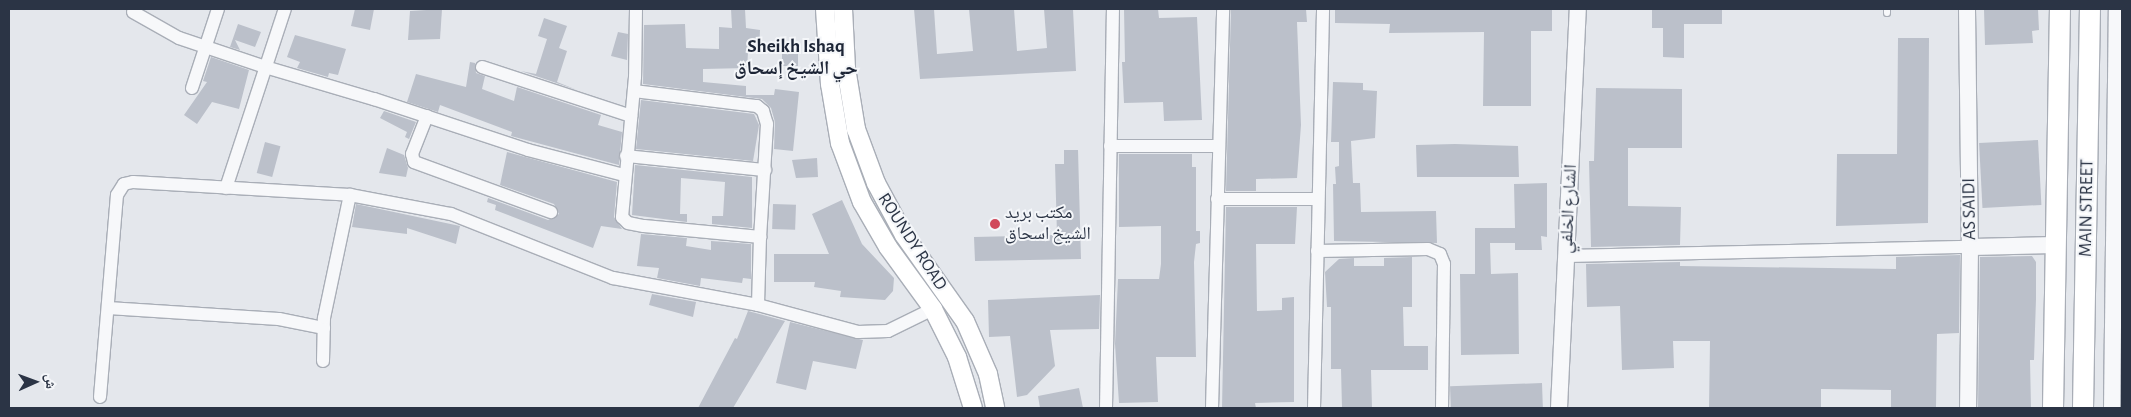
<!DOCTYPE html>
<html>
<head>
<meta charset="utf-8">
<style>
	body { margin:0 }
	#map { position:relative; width:2131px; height:417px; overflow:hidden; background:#e4e7ec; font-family:"Alegreya Sans","Noto Naskh Arabic",sans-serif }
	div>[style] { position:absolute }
	.building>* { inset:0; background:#bbc0ca; transform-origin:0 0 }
	.roads { filter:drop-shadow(1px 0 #a9aeb7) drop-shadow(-1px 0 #a9aeb7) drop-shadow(0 1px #a9aeb7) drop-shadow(0 -1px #a9aeb7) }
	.service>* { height:6px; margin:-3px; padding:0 3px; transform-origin:3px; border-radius:3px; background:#f7f8fa }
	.minor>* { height:12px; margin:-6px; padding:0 6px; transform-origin:6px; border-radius:6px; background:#f7f8fa }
	.tertiary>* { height:16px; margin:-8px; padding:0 8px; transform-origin:8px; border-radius:8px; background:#f7f8fa }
	.secondary>* { height:18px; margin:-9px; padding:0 9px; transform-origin:9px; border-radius:9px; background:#fff }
	.primary>* { height:20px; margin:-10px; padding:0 10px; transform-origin:10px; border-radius:10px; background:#fff }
	.dots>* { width:14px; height:14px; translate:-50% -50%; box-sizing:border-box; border:2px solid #f4f6f9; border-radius:50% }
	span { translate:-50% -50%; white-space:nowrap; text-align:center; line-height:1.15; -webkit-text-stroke:4px #f4f6f9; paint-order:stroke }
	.street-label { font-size:18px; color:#2b3445 }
	.poi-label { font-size:18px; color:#2b3445 }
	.left { translate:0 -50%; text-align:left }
	.neighbourhood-label { font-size:19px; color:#1d2536; font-weight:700 }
	.frame { position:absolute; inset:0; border:10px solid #2b3445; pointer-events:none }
	.north { position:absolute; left:10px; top:357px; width:50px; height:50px; -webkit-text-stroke:4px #f4f6f9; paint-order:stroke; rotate:88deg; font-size:14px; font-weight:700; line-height:20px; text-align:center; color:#2b3445 }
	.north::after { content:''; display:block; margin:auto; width:18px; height:22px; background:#2b3445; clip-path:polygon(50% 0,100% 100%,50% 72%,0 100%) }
</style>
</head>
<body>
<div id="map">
	<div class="building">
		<div style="clip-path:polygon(355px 9px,374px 9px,370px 30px,351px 26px)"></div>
		<div style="clip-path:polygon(442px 9px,440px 39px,408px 40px,410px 11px)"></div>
		<div style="clip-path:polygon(731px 9px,745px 9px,746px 28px,760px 30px,759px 53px,748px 53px,747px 68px,703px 69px,703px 82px,746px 86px,746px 95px,774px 95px,775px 89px,799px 92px,793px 151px,774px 149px,775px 122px,771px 108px,762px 99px,643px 84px,644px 25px,685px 24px,686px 48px,719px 49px,719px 27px,732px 28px)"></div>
		<div style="clip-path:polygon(914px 9px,934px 9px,937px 54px,973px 51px,969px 9px,1014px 9px,1017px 51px,1047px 48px,1044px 9px,1073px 9px,1076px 71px,920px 79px)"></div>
		<div style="clip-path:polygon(1124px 9px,1158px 9px,1159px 18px,1197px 17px,1202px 120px,1164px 121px,1163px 102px,1124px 103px,1122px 62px,1125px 62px)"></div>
		<div style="clip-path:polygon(1231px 9px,1306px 9px,1307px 22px,1297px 22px,1301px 125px,1297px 178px,1256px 179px,1256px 191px,1226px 191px)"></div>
		<div style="clip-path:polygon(1335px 9px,1552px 9px,1552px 31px,1531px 31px,1531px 106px,1483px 106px,1484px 32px,1389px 33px,1390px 24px,1335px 23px)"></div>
		<div style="clip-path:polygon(1652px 9px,1722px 9px,1722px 24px,1684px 24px,1684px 58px,1663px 57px,1663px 28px,1652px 28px)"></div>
		<div style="clip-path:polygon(1984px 9px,2038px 9px,2039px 30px,2032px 31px,2033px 43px,1985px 45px)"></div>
		<div style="clip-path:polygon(544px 18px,567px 26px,559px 48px,567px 51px,557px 82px,577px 90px,521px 71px,536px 74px,547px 39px,538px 36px)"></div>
		<div style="clip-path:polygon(238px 24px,261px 32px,255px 47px,235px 40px,240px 50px,230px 47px)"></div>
		<div style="clip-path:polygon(618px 32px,628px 34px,627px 60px,611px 56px)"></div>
		<div style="clip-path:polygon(295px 35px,346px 49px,338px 75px,329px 73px,328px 77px,297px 68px,300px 62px,287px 57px)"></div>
		<div style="clip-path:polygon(1898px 38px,1929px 38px,1928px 223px,1836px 226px,1837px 154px,1897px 154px)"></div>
		<div style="left:798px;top:48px;width:18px;height:16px;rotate:90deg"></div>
		<div style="clip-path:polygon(211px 57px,249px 70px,239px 109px,212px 102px,197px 124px,184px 115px,207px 82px,203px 81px)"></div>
		<div style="clip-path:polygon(470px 62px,475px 63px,476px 73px,485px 76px,482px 89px,514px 101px,517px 87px,601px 115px,598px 125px,622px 132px,619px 165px,511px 136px,512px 132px,440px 105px,438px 112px,407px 102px,416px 74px,466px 87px)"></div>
		<div style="clip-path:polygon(1333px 82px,1363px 83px,1363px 90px,1377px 91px,1375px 138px,1351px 141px,1353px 183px,1360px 183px,1361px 212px,1436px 211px,1437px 243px,1334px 241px,1333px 184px,1336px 184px,1335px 167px,1339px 166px,1339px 142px,1331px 142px)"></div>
		<div style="clip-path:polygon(1596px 88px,1682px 89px,1682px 148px,1628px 148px,1628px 206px,1681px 207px,1680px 245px,1591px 247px,1589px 161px,1594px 161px)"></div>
		<div style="clip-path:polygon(641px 100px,754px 114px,759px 125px,753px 161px,636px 149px)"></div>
		<div style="clip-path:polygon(384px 111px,416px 122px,409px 139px,405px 137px,407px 132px,380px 118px)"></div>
		<div style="left:2038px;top:140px;width:65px;height:59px;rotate:87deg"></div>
		<div style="left:265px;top:142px;width:16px;height:32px;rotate:15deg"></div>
		<div style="clip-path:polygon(1455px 144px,1518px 146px,1519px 177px,1417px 177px,1416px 145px)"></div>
		<div style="clip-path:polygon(387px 148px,404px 155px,408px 168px,406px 177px,379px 173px)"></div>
		<div style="clip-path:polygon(1064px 150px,1078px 150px,1081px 259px,975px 261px,974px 237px,1057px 235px,1055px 164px,1064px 164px)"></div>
		<div style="clip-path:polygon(507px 152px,617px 182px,614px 217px,622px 229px,601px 226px,593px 248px,495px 210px,496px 205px,487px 202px,488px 198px,548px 220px,559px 214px,554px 204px,500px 185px)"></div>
		<div style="clip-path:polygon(1119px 154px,1192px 154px,1192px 167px,1196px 167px,1196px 231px,1200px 231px,1200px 243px,1196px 244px,1194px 262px,1196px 357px,1156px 357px,1158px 402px,1119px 403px,1115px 344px,1118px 279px,1159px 279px,1161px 264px,1161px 226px,1119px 227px)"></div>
		<div style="clip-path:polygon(817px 158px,818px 177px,796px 178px,792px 160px)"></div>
		<div style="clip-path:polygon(635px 165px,752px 177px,752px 228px,712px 224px,712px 216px,723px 216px,725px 182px,681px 178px,680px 214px,687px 214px,687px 222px,632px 215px)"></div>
		<div style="clip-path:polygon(1547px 183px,1547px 237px,1541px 236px,1542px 250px,1515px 250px,1515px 243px,1490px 243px,1491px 274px,1518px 273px,1519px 354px,1461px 355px,1460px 274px,1475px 274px,1475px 228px,1515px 228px,1514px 184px)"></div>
		<div style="clip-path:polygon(842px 200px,862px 244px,894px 278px,893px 291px,885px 300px,840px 297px,841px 291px,814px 287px,815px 282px,774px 282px,774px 254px,829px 254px,812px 214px)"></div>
		<div style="clip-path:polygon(356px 204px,460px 226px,456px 244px,407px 228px,407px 234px,352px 227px)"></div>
		<div style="left:773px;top:204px;width:23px;height:25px;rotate:2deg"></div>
		<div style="clip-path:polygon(1226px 207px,1297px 207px,1295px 244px,1256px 244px,1257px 311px,1282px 310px,1282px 298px,1294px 297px,1294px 402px,1255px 403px,1256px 408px,1222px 408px)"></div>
		<div style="clip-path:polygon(641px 234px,687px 238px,686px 246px,711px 250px,711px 241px,751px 244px,751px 279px,743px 278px,742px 283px,701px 278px,700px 286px,657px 278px,659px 268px,637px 266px)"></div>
		<div style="clip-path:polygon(1960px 255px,1959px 333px,1937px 334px,1936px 408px,1891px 408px,1891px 390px,1821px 389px,1821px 408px,1709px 408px,1710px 341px,1673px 341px,1674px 368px,1622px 370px,1620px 306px,1587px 307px,1586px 264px,1680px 262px,1680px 266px,1896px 269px,1896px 257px)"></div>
		<div style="clip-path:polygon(2032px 256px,2036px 262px,2036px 299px,2034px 360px,2030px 360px,2031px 408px,1978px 408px,1980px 257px)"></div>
		<div style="clip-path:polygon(1412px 257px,1412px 307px,1403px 307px,1404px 346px,1428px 346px,1428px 370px,1371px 370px,1372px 408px,1342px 408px,1341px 369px,1331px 369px,1331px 307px,1327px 307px,1325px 272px,1339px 259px,1354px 258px,1354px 266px,1384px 266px,1384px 258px)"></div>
		<div style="clip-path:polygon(652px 294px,696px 302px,693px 317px,649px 305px)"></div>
		<div style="clip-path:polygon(1100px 295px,1099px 329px,1050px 330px,1055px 366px,1027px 395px,1017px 397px,1010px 336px,989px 337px,988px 300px)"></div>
		<div style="clip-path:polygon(748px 311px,785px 321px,733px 408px,698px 408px,735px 338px,737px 339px)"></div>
		<div style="clip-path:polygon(790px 322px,863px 340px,856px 369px,813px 361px,806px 390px,776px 383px)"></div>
		<div style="left:1542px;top:383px;width:25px;height:92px;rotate:88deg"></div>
		<div style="clip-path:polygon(1079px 388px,1083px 408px,1040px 408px,1038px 396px)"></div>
	</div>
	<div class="roads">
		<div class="service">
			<div style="left:1887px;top:9px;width:4px;rotate:90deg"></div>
		</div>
		<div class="minor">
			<div style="left:636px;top:9px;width:68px;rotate:90.8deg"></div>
			<div style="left:635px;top:77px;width:141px;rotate:95.3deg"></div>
			<div style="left:622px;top:217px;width:8px;rotate:45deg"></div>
			<div style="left:628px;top:223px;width:16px;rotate:11deg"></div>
			<div style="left:644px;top:226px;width:117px;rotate:5.4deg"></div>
			<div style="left:760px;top:237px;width:68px;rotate:91.7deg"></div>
			<div style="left:133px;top:12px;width:53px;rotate:29.5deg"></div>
			<div style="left:179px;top:38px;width:91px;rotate:18.6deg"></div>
			<div style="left:265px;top:67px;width:114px;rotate:16.4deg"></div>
			<div style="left:374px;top:99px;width:162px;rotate:18.3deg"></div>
			<div style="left:528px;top:150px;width:99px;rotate:14.6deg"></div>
			<div style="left:482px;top:67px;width:157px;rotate:18.2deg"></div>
			<div style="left:192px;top:88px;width:83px;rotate:-71.8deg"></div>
			<div style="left:634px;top:91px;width:124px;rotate:7deg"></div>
			<div style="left:757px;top:106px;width:8px;rotate:40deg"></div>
			<div style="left:763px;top:111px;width:14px;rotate:73deg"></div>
			<div style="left:767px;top:124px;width:113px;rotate:93.5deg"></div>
			<div style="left:427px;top:116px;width:41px;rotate:111.5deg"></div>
			<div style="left:412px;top:154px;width:8px;rotate:76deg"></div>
			<div style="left:414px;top:162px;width:146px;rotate:20.1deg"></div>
			<div style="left:1110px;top:146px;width:109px"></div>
			<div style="left:626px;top:156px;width:140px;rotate:5.8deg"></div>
			<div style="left:226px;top:188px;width:188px;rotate:-71.8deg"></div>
			<div style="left:1217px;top:199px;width:101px"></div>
			<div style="left:1317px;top:251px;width:111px;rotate:-1deg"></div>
			<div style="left:1428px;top:249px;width:13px;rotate:23deg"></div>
			<div style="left:1440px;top:254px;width:11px;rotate:68deg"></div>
			<div style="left:1444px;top:264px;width:144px;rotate:90.8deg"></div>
			<div style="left:1567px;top:256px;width:403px;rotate:-1.3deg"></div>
			<div style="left:108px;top:308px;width:171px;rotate:3.7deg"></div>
			<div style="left:279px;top:319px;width:46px;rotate:11.3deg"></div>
			<div style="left:323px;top:361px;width:43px;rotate:-88.7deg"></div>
			<div style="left:324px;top:318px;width:126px;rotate:-78.1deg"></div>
			<div style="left:100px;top:397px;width:203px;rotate:-85.2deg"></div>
			<div style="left:117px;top:195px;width:13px;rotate:-58deg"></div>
			<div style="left:124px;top:184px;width:9px;rotate:-13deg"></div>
			<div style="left:133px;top:182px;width:217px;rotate:3.4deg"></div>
			<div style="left:350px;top:195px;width:103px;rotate:10.7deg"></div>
			<div style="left:451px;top:214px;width:174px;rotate:21.6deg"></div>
			<div style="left:613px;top:278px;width:147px;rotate:10.5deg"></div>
			<div style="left:758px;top:305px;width:104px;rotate:15.1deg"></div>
			<div style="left:858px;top:332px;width:30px;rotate:-2deg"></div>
			<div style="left:888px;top:331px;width:50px;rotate:-26.1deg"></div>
			<div style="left:1106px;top:408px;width:399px;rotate:-89deg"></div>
			<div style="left:1212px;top:408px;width:399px;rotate:-88.4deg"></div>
			<div style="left:1314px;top:408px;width:399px;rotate:-88.7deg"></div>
		</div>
		<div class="tertiary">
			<div style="left:1967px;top:9px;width:238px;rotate:89.3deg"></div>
			<div style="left:1970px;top:247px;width:161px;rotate:90.7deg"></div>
			<div style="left:1970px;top:247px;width:86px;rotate:-1.3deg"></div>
			<div style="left:1559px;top:408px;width:399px;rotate:-87.3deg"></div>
			<div style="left:2112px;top:408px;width:399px;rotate:-89.3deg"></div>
		</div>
		<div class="secondary">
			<div style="left:825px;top:9px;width:75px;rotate:86.2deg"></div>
			<div style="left:830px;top:84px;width:60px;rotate:80.4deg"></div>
			<div style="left:840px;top:143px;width:63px;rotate:69.6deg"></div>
			<div style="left:862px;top:202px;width:52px;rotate:60deg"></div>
			<div style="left:888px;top:247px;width:77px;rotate:54deg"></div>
			<div style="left:933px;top:309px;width:54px;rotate:63.4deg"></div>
			<div style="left:957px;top:357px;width:53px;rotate:72.6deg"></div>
			<div style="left:843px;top:9px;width:59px;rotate:87.1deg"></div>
			<div style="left:846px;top:68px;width:62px;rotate:80.7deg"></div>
			<div style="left:856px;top:129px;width:58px;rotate:69.7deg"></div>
			<div style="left:876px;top:183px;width:59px;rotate:61.7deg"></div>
			<div style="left:904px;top:235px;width:105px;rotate:54.7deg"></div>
			<div style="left:965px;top:321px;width:58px;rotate:66.5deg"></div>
			<div style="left:988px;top:374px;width:35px;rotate:78deg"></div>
		</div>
		<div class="primary">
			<div style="left:2053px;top:408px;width:399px;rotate:-89deg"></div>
			<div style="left:2083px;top:408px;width:399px;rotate:-89deg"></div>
		</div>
	</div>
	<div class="dots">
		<div style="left:995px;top:224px;background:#d1495b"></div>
	</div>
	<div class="street-label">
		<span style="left:2087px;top:208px;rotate:-89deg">MAIN STREET</span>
		<span style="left:1569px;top:209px;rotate:-87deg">الشارع الخلفي</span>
		<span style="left:1970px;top:209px;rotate:-91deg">AS SAIDI</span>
		<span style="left:912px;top:242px;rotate:57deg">ROUNDY ROAD</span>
	</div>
	<div class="poi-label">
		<span class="left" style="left:1005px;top:224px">مكتب بريد<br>الشيخ اسحاق</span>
	</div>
	<div class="neighbourhood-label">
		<span style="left:796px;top:58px">Sheikh Ishaq<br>حي الشيخ إسحاق</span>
	</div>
	<div class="frame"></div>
	<div class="north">ش</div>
</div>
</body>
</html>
